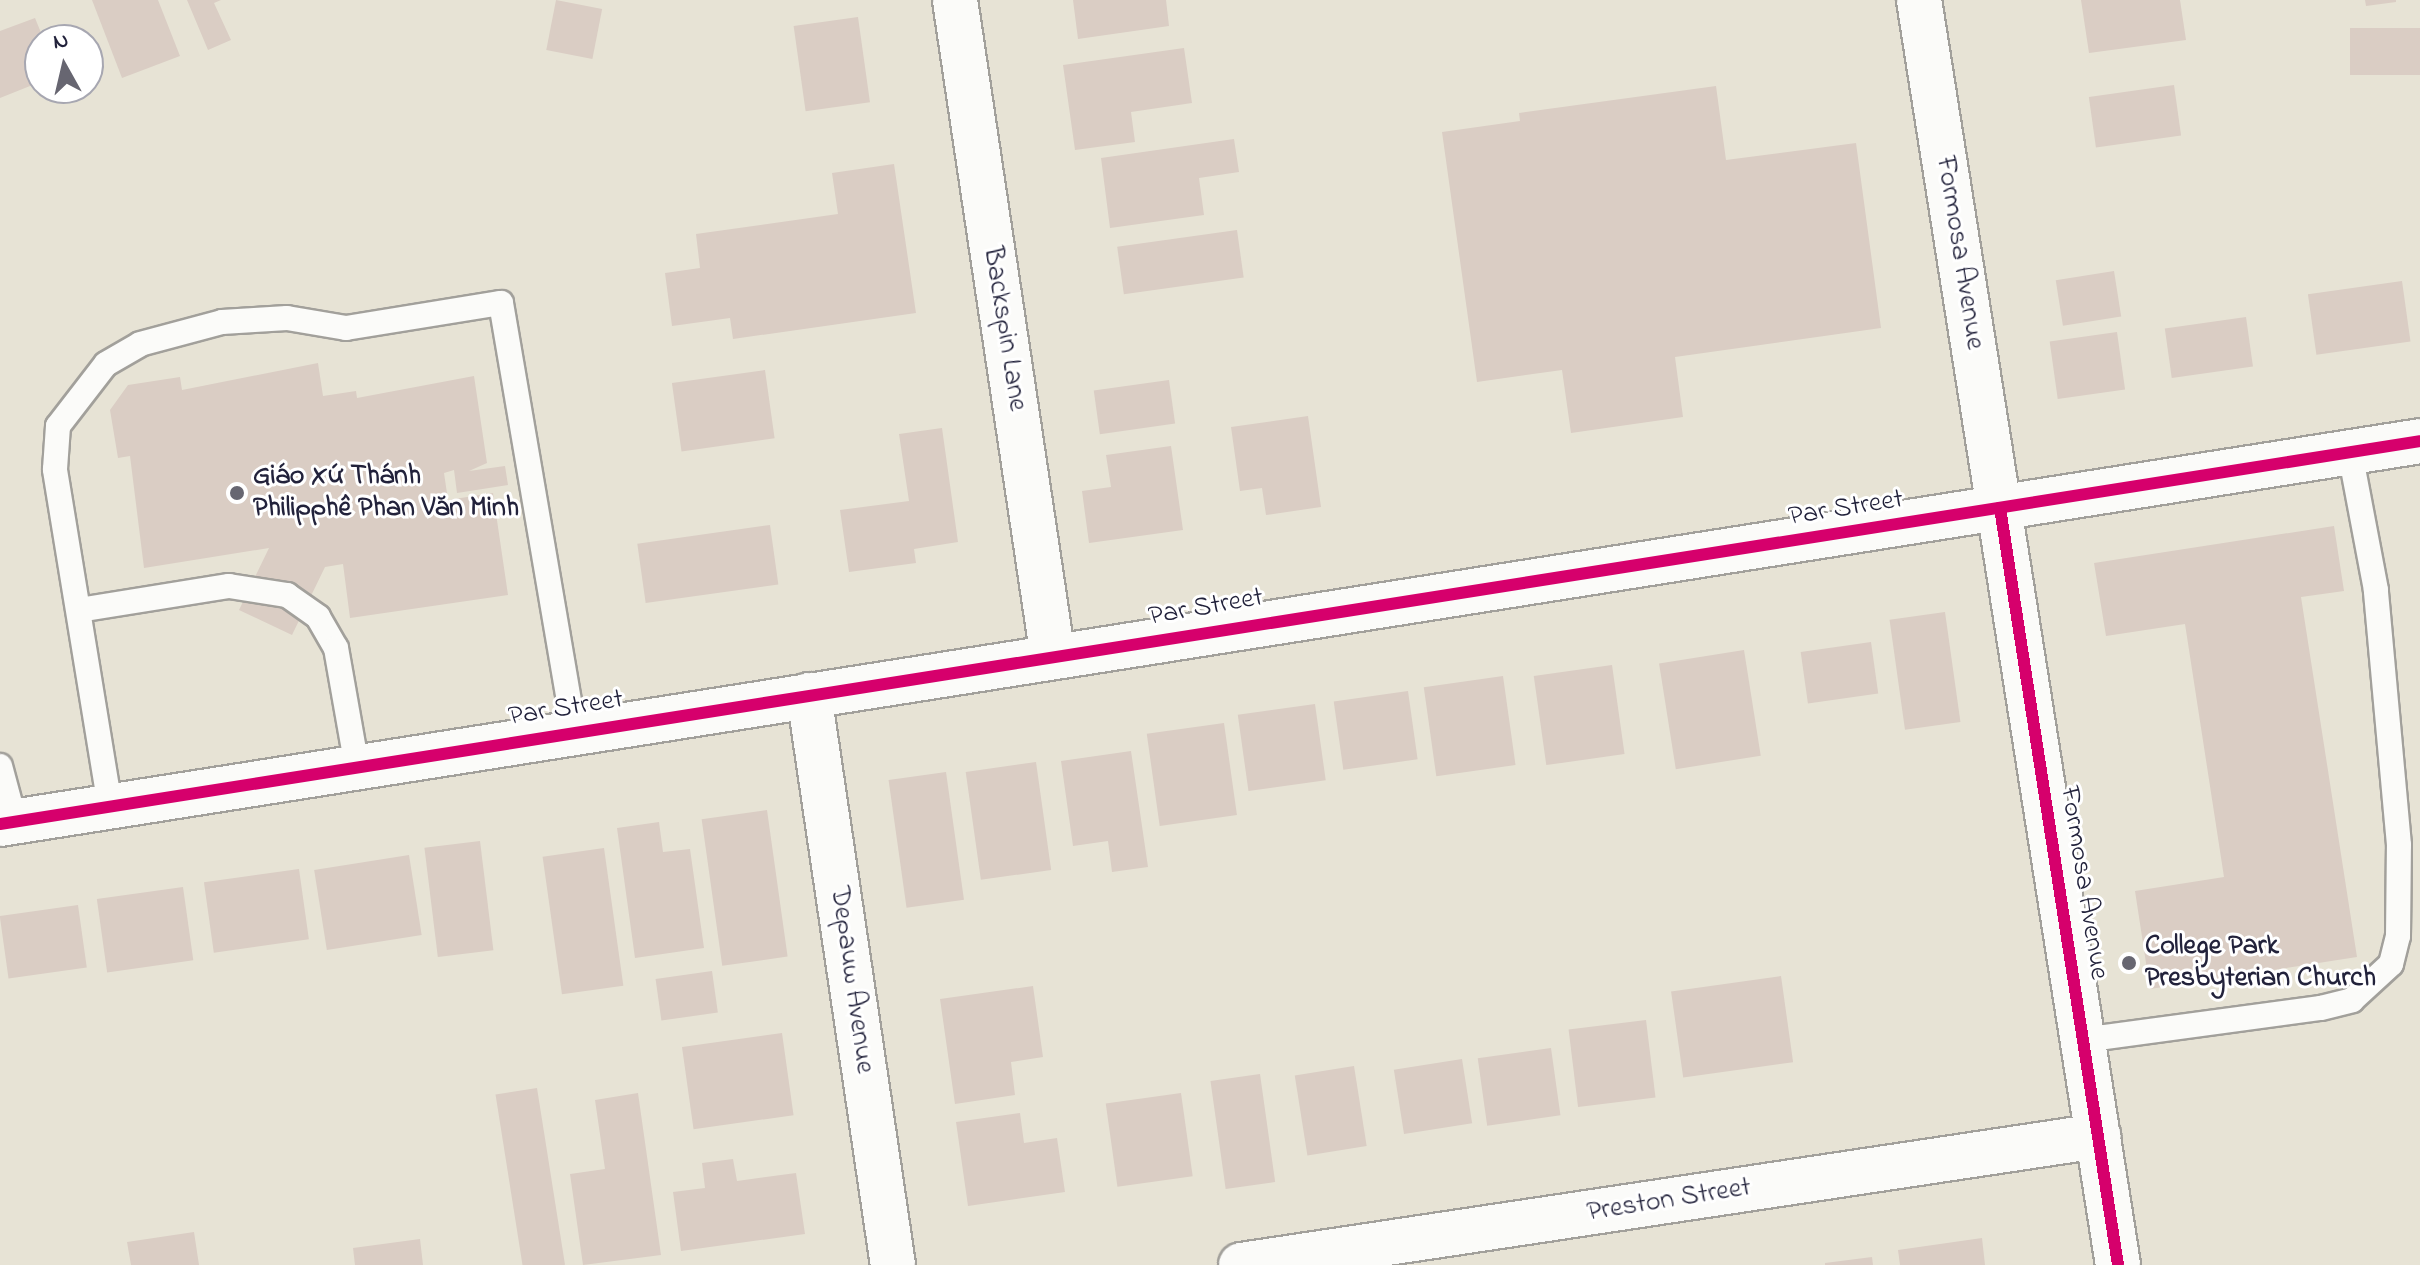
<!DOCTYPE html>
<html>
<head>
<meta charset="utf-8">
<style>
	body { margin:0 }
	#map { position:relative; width:2420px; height:1265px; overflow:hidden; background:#e7e3d5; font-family:"Indie Flower",sans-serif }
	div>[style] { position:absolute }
	.building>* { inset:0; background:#dacdc4; transform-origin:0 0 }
	.roads { filter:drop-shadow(2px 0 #a2a09b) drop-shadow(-2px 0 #a2a09b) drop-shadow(0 2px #a2a09b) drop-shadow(0 -2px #a2a09b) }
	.service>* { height:24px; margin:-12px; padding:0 12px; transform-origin:12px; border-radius:12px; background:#fbfbf9 }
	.minor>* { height:44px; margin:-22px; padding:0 22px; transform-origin:22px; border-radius:22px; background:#fbfbf9 }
	.tertiary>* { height:44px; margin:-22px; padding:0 22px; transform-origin:22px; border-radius:22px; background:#fbfbf9 }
	.cycleway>* { height:12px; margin:-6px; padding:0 6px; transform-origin:6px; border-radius:6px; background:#d6006c }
	.dots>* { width:22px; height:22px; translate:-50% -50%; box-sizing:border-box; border:4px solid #fff; border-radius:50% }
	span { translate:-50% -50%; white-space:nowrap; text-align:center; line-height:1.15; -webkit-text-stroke:6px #fff; paint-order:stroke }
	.street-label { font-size:28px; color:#22223b }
	.poi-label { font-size:28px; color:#22223b; font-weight:700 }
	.left { translate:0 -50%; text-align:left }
	.north { position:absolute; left:24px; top:24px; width:80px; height:80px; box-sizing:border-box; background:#fff; border:2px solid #a7a7b1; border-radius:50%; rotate:352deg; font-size:22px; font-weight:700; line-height:32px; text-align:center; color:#22223b }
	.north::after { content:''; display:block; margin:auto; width:28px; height:36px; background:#676671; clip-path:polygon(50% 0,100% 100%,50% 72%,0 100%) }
</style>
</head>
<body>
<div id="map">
	<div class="building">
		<div style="clip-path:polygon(92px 0,158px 0,180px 56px,122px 78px)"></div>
		<div style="clip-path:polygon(187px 0,221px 0,214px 3px,231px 40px,208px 50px)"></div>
		<div style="left:556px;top:0;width:47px;height:51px;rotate:11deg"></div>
		<div style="clip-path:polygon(1073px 0,1166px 0,1169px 26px,1078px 39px)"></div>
		<div style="clip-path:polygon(2081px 0,2180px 0,2186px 40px,2089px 53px)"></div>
		<div style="clip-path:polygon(2365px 0,2396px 0,2396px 2px,2366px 6px)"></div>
		<div style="left:858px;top:17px;width:86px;height:65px;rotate:82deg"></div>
		<div style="clip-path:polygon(35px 18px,44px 40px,40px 82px,0 98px,0 31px)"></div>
		<div style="left:2420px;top:28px;width:47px;height:70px;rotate:90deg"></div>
		<div style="clip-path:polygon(1184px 48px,1192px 103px,1131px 112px,1135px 142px,1075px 150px,1063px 65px)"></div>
		<div style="left:2174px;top:85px;width:51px;height:86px;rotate:82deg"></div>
		<div style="clip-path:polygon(1716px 86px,1726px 160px,1856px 143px,1881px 328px,1675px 357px,1683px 417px,1571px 433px,1562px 370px,1477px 382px,1442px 132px,1520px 121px,1519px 113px)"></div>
		<div style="clip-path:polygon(1234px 139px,1239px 172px,1199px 178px,1204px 215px,1110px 228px,1101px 158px)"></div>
		<div style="clip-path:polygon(894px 164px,916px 313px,733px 339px,730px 318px,672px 326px,665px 273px,700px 268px,696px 234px,838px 214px,832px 173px)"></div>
		<div style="left:1237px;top:230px;width:48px;height:121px;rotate:82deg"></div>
		<div style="left:2114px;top:271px;width:46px;height:59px;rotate:81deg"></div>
		<div style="left:2402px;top:281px;width:61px;height:95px;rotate:82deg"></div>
		<div style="left:2246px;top:317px;width:50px;height:82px;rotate:82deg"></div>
		<div style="left:2117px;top:332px;width:58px;height:68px;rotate:82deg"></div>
		<div style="clip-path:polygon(318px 363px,323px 396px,356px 391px,357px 398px,474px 376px,487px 463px,469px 471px,505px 466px,508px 485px,457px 493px,454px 470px,444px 473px,448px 500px,493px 493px,508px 595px,350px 618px,343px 564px,325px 567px,292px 635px,239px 610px,269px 548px,144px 568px,130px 456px,118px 458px,110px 410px,128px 385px,180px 377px,182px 390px)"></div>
		<div style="left:765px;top:370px;width:69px;height:94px;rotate:82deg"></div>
		<div style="left:1169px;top:380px;width:44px;height:76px;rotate:82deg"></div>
		<div style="clip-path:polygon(1308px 416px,1321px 507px,1266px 515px,1262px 488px,1240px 491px,1231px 427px)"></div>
		<div style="clip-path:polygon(942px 428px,958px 542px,914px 549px,916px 563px,849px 572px,840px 510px,909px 501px,899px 434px)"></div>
		<div style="clip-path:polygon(1171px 446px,1183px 530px,1089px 543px,1082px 491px,1111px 487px,1106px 455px)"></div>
		<div style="left:770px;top:525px;width:60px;height:134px;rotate:82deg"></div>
		<div style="clip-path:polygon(2334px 526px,2344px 591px,2301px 597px,2357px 957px,2150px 989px,2135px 891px,2224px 877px,2185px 624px,2106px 636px,2094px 563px)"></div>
		<div style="left:1945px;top:612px;width:111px;height:56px;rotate:82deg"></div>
		<div style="left:1871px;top:642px;width:52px;height:71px;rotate:82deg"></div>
		<div style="left:1744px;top:650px;width:107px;height:86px;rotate:81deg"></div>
		<div style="left:1612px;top:665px;width:90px;height:79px;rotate:82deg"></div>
		<div style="left:1503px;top:676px;width:90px;height:80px;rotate:82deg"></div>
		<div style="left:1408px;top:691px;width:69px;height:75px;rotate:82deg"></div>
		<div style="left:1315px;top:704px;width:77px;height:78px;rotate:82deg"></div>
		<div style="left:1224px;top:723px;width:93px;height:78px;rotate:82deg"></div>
		<div style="clip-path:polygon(1131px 751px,1148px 867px,1112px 872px,1108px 841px,1073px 846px,1061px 761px)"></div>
		<div style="left:1036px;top:762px;width:109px;height:71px;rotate:82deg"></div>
		<div style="left:946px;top:772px;width:129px;height:58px;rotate:82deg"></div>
		<div style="left:767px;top:810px;width:148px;height:66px;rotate:82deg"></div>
		<div style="clip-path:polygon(659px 822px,663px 852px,690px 849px,704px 948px,635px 958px,617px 828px)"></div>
		<div style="left:480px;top:841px;width:110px;height:56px;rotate:83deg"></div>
		<div style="left:604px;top:848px;width:139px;height:62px;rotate:82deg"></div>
		<div style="left:409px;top:855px;width:81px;height:96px;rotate:81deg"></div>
		<div style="left:299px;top:869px;width:71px;height:96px;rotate:82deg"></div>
		<div style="left:183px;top:887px;width:74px;height:87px;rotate:82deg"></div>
		<div style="left:78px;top:905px;width:63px;height:79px;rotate:82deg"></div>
		<div style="left:712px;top:971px;width:42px;height:57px;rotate:82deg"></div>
		<div style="left:1781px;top:976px;width:87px;height:111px;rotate:82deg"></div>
		<div style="clip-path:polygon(1033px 986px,1043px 1057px,1011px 1062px,1015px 1095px,955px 1104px,940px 999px)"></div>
		<div style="left:1646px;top:1020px;width:78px;height:78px;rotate:83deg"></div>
		<div style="left:782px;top:1033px;width:83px;height:101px;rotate:82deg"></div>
		<div style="left:1551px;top:1048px;width:68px;height:74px;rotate:82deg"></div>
		<div style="left:1462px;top:1059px;width:65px;height:69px;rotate:81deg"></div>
		<div style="left:1354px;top:1066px;width:81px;height:60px;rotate:81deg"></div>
		<div style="left:1260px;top:1074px;width:109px;height:50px;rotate:82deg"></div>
		<div style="left:537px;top:1088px;width:179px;height:42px;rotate:81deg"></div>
		<div style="clip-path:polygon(638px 1093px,661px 1255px,583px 1265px,570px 1174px,605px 1169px,595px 1100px)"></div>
		<div style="left:1181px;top:1093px;width:84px;height:76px;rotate:82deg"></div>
		<div style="clip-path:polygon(1020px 1113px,1024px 1143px,1057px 1138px,1065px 1192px,968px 1206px,956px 1122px)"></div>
		<div style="clip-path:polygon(733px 1159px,737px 1181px,796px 1173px,805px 1234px,681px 1251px,673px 1192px,705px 1188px,702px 1163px)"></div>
		<div style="clip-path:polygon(194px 1232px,199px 1265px,131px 1265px,127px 1242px)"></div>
		<div style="clip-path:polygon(1982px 1238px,1985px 1265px,1900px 1265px,1898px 1250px)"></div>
		<div style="clip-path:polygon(420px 1239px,423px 1265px,355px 1265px,353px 1248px)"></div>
		<div style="clip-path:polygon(1872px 1257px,1873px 1265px,1825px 1265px,1825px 1263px)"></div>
	</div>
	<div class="roads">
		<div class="service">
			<div style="left:79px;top:610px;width:152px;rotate:-9.1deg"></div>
			<div style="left:229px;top:586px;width:59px;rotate:8.8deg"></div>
			<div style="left:287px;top:595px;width:38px;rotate:35deg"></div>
			<div style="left:318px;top:617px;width:36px;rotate:60deg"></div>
			<div style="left:336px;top:648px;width:121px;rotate:80deg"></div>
			<div style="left:0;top:766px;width:58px;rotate:75deg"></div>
			<div style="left:110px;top:806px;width:341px;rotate:-99.3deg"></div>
			<div style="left:55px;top:469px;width:43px;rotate:-86deg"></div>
			<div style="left:58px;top:426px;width:78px;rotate:-52.3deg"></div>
			<div style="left:106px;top:364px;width:39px;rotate:-30deg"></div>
			<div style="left:140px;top:344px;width:85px;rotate:-15deg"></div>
			<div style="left:222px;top:322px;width:65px;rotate:-3.5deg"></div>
			<div style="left:287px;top:318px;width:60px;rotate:9.6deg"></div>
			<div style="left:346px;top:328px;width:157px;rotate:-9.2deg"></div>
			<div style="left:501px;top:303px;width:435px;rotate:80.3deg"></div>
			<div style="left:2083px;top:1040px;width:240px;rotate:-7.7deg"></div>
			<div style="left:2321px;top:1008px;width:32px;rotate:-14deg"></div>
			<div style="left:2352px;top:1000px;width:53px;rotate:-42.7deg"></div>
			<div style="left:2391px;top:964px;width:29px;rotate:-76deg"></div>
			<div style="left:2398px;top:936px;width:91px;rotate:-89.4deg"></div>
			<div style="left:2399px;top:845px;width:256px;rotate:-95.2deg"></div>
			<div style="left:2376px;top:590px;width:140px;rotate:-100.7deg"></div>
		</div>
		<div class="minor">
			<div style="left:955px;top:0;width:664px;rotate:81.52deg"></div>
			<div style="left:809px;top:695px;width:576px;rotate:81.62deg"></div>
			<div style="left:1241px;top:1265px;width:867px;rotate:-8.56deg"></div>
		</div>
		<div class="tertiary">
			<div style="left:1919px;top:0;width:1281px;rotate:81.06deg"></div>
			<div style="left:0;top:824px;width:2450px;rotate:-8.99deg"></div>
		</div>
	</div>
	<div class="cycleway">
		<div style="left:2000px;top:508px;width:766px;rotate:81.14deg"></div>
		<div style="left:0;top:824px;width:2450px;rotate:-8.99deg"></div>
	</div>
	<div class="dots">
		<div style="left:237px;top:493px;background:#676671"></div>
		<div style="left:2129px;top:963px;background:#676671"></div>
	</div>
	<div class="street-label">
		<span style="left:1959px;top:253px;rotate:81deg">Formosa Avenue</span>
		<span style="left:1004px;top:329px;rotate:81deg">Backspin Lane</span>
		<span style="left:1846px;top:509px;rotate:-9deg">Par Street</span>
		<span style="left:1206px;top:608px;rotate:-10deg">Par Street</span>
		<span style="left:566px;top:709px;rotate:-9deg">Par Street</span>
		<span style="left:2083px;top:883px;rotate:81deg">Formosa Avenue</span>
		<span style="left:851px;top:980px;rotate:82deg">Depauw Avenue</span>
		<span style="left:1669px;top:1201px;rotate:-9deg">Preston Street</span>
	</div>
	<div class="poi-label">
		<span class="left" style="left:253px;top:493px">Giáo Xứ Thánh<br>Philipphê Phan Văn Minh</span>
		<span class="left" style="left:2145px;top:963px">College Park<br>Presbyterian Church</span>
	</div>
	<div class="north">N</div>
</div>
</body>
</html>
